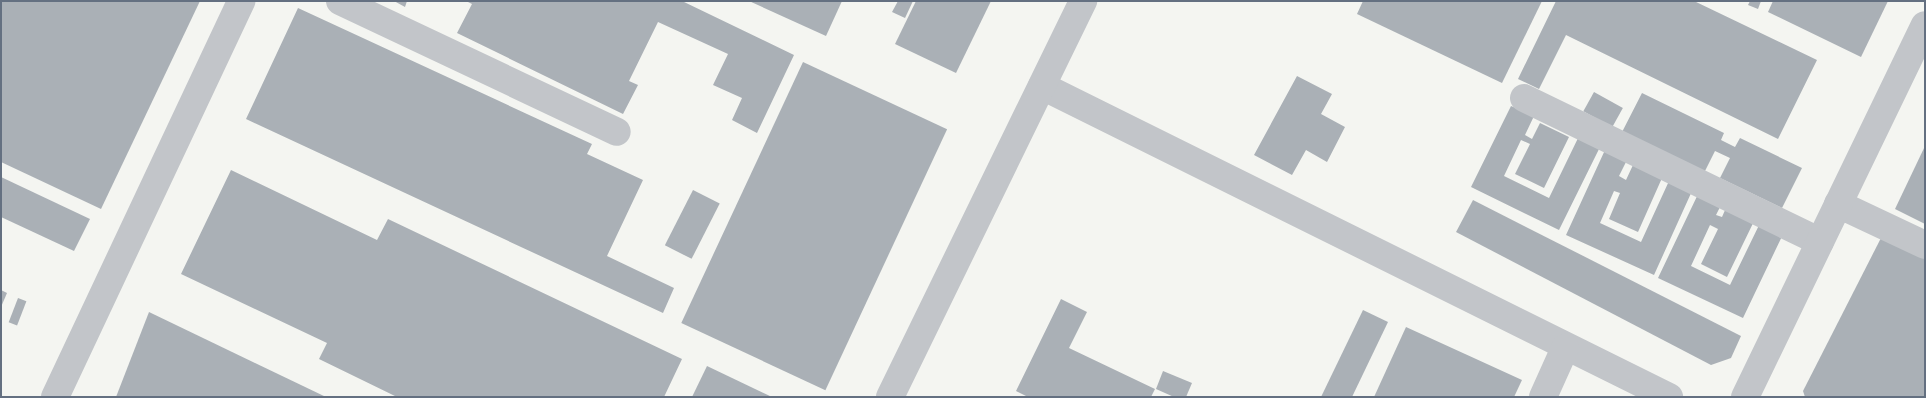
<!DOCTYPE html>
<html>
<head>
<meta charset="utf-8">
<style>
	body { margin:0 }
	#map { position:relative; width:1926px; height:398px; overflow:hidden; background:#f4f5f1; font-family:"Work Sans",sans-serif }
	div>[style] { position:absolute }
	.building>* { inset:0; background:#aab0b6; transform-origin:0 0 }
	.minor>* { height:28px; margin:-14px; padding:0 14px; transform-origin:14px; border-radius:14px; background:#c2c5c9 }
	span { translate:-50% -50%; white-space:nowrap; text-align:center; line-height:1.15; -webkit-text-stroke:5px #fff; paint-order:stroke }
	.frame { position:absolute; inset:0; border:2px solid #647081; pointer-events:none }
</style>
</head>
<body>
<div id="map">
	<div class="building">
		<div style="clip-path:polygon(1px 1px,200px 1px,101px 209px,1px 162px)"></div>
		<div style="clip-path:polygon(394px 1px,407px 1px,405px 7px)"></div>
		<div style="clip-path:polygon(466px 1px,682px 1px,794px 55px,757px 133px,732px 120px,742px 98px,713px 85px,728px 54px,658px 22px,629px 81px,638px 85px,623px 114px,457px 33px,472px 4px)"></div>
		<div style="clip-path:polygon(749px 1px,842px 1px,826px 36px)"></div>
		<div style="clip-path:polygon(898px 1px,913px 1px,905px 18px,892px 12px)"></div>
		<div style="clip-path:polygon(916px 1px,991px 1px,956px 73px,895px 44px)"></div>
		<div style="clip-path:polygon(1363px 1px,1542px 1px,1502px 83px,1357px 14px)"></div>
		<div style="clip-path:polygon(1556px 1px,1694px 1px,1817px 60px,1778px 139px,1566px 35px,1539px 89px,1518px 79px)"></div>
		<div style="clip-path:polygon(1750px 1px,1761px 1px,1758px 9px,1748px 5px)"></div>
		<div style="clip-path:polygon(1773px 1px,1888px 1px,1861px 57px,1768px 12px)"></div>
		<div style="clip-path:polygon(298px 8px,592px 144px,587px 154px,643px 180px,607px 256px,674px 288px,663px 313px,246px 119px)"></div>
		<div style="left:803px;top:62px;width:159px;height:288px;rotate:25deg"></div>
		<div style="clip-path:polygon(1297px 76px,1332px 94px,1321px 114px,1345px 127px,1327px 162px,1306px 150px,1292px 175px,1254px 155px)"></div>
		<div style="left:1594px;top:92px;width:33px;height:22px;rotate:29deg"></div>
		<div style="clip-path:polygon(1642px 93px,1724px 133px,1721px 140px,1735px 147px,1740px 138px,1802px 168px,1782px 208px,1720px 178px,1730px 158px,1715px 151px,1702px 177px,1620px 136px)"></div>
		<div style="clip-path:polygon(1511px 106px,1534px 116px,1525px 135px,1532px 139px,1540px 123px,1569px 137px,1544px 188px,1515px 174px,1530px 144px,1521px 140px,1504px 176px,1549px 198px,1580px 134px,1601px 145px,1559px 230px,1471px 187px)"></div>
		<div style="clip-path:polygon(1925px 146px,1925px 224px,1895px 209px)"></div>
		<div style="clip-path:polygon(1605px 150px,1627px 160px,1619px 176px,1626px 180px,1633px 165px,1662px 178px,1638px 232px,1609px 219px,1620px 193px,1614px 191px,1600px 223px,1641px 242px,1669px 181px,1692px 191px,1654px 275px,1566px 235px)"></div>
		<div style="clip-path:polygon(231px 170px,377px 240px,388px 219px,682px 359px,664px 397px,397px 397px,319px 359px,327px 343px,181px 274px)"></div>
		<div style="clip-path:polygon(1px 177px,90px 219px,74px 251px,1px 217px)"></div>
		<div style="left:693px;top:190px;width:30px;height:62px;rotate:27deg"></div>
		<div style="clip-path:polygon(1700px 190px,1723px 201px,1716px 215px,1722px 217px,1729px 201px,1757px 215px,1727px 277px,1701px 264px,1718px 229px,1710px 225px,1691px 266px,1730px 285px,1762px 219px,1785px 230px,1743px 318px,1658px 278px)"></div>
		<div style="clip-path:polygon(1473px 200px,1741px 336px,1731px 358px,1711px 365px,1456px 232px)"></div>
		<div style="clip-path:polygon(1882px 236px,1925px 256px,1925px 397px,1805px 397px,1803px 391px)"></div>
		<div style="clip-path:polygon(1px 290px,7px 293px,1px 307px)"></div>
		<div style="left:18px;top:298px;width:9px;height:26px;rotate:21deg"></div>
		<div style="clip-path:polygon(1061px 299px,1087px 312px,1069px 348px,1155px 389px,1151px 397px,1028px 397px,1016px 391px)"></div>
		<div style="clip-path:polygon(1363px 310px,1388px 322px,1352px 397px,1321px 397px)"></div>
		<div style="clip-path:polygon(149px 312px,326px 397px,116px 397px)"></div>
		<div style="clip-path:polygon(1406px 327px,1522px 380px,1514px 397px,1374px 397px)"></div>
		<div style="clip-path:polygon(707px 366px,772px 397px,692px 397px)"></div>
		<div style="clip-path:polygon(1163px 371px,1192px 383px,1186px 397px,1174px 397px,1156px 389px)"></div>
	</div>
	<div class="minor">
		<div style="left:340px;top:1px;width:306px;rotate:25.3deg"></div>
		<div style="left:1042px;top:86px;width:700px;rotate:26.38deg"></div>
		<div style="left:1524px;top:98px;width:329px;rotate:25.9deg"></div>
		<div style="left:1838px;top:204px;width:96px;rotate:25.2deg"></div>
		<div style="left:55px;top:397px;width:438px;rotate:-64.8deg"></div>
		<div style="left:890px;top:397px;width:441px;rotate:-64deg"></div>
		<div style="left:1543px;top:397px;width:54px;rotate:-65.8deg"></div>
		<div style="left:1745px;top:397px;width:413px;rotate:-64.2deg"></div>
	</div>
	<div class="frame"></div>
</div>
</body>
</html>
